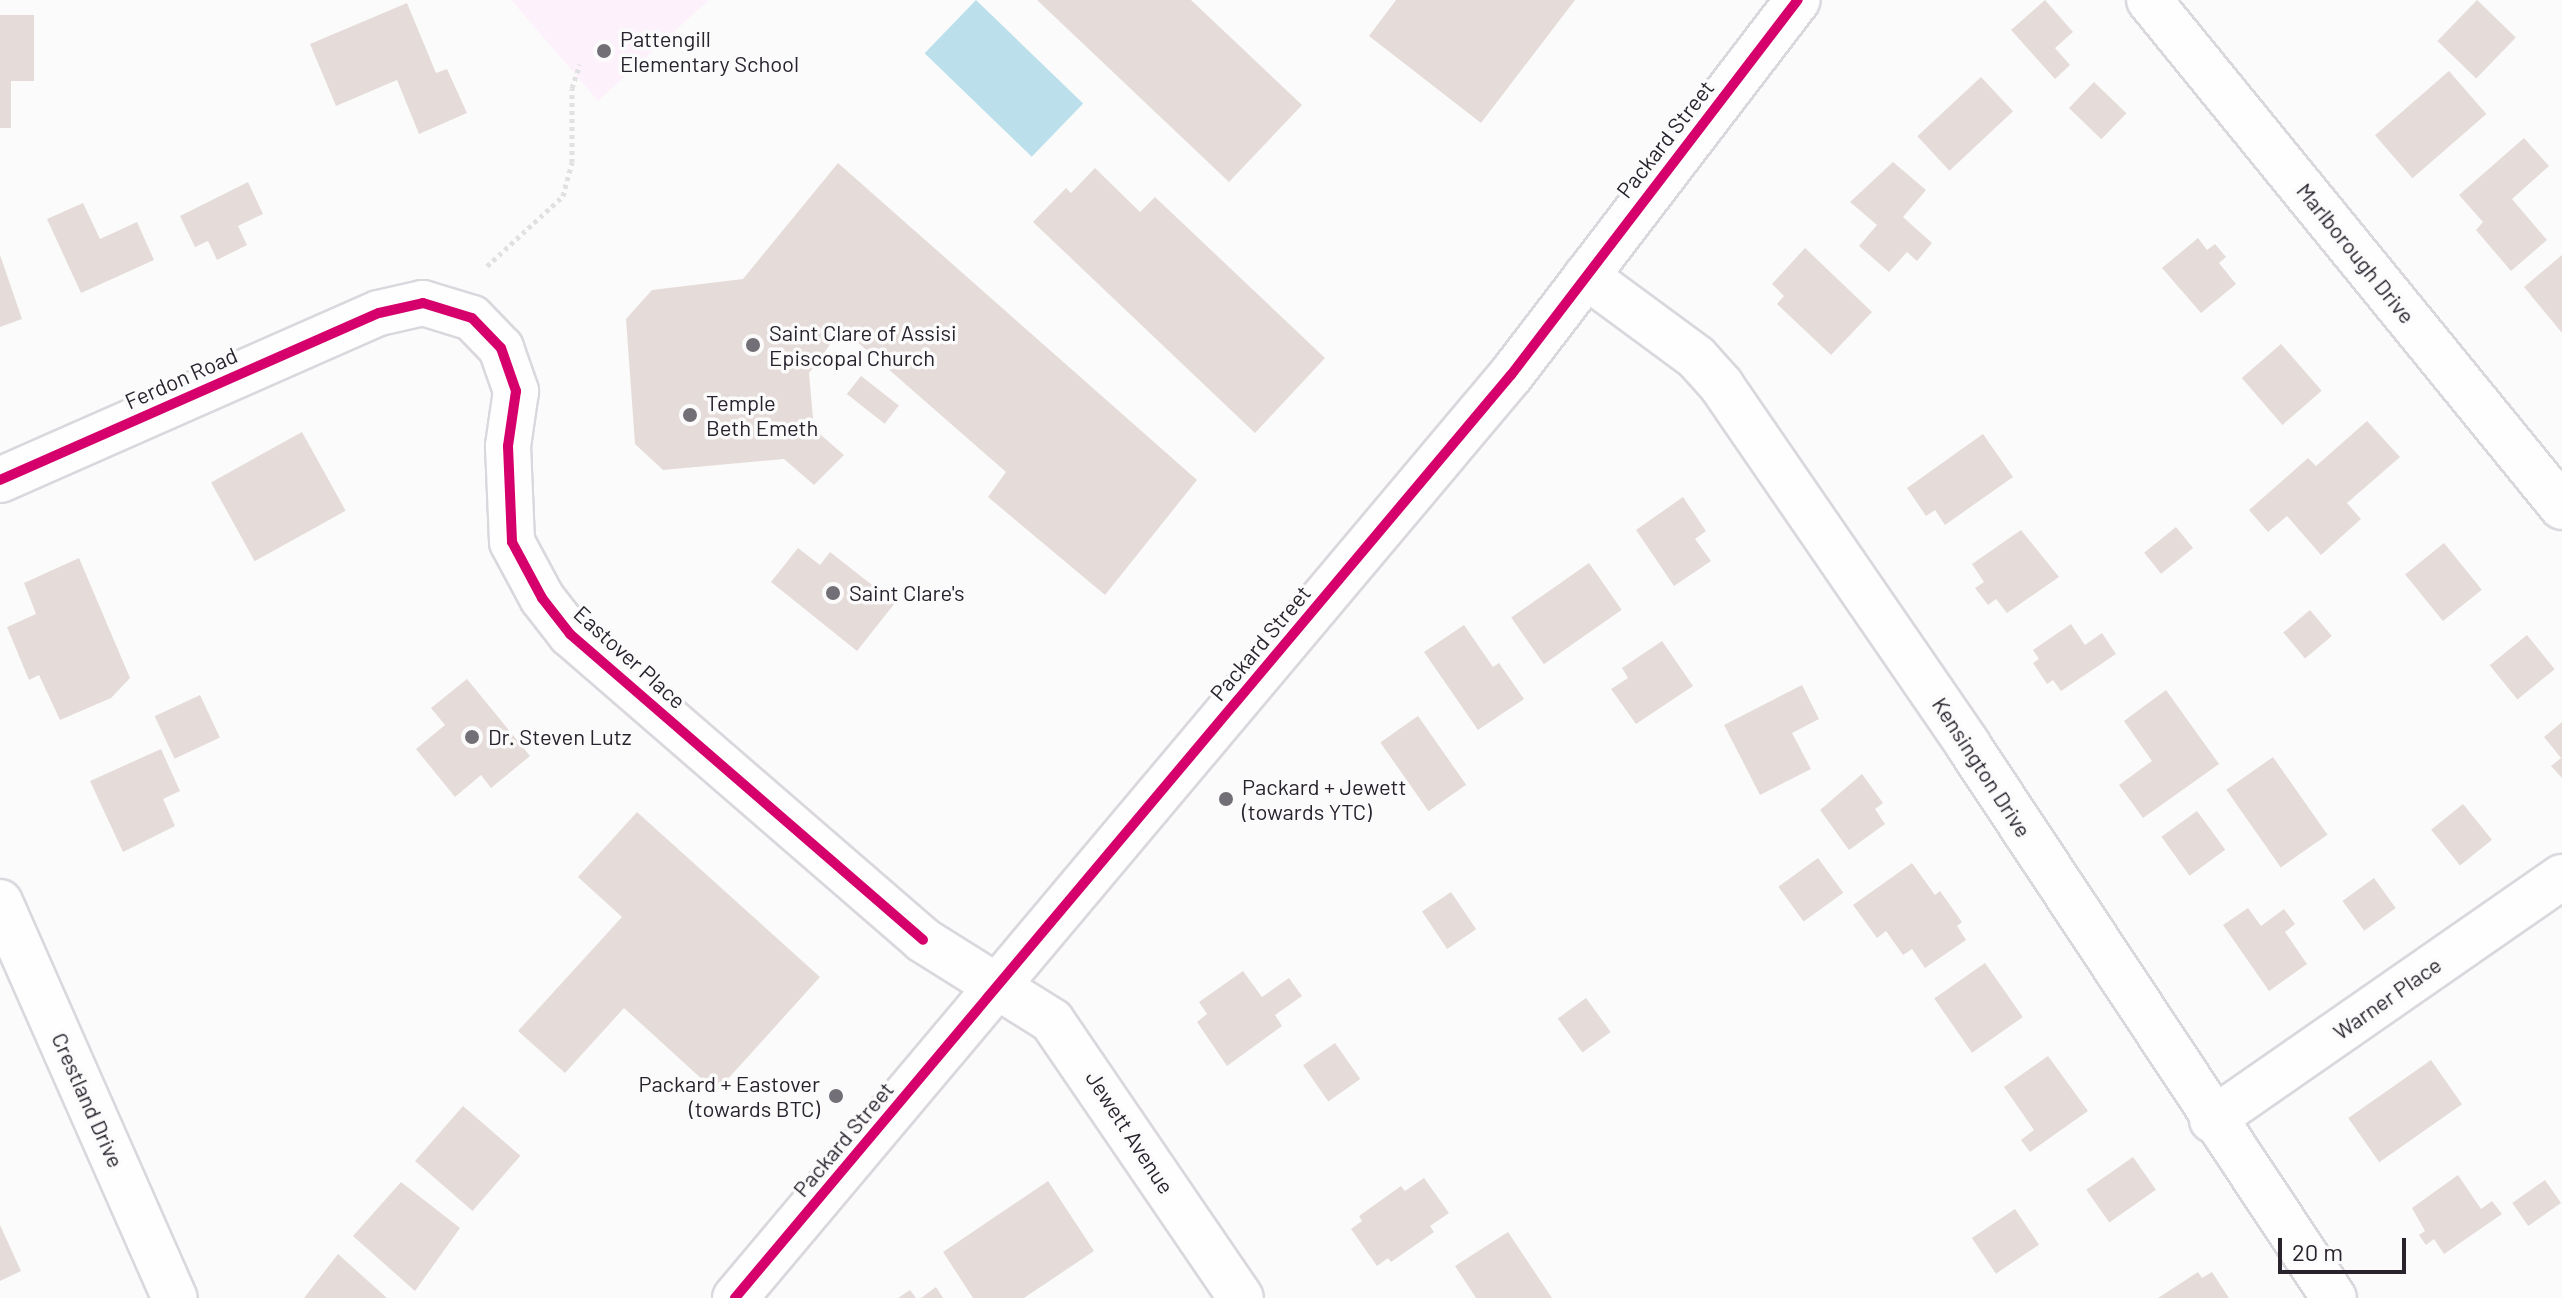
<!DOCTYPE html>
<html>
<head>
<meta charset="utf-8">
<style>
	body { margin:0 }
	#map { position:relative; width:2562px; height:1298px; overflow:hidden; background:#fbfbfb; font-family:Barlow,sans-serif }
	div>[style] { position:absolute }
	.education>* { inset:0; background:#fdf2fb }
	.water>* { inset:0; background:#bbe0eb; transform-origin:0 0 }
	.building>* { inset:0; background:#e5dcd9; transform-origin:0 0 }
	.path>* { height:5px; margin-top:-2.5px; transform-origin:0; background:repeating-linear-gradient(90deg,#e2e1e2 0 4px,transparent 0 8px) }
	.roads { filter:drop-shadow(2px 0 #dad7dd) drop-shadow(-2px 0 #dad7dd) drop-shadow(0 2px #dad7dd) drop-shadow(0 -2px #dad7dd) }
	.minor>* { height:44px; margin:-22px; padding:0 22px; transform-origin:22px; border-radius:22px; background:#fefefe }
	.secondary>* { height:44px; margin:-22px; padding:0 22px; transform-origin:22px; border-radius:22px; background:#fefefe }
	.cycleway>* { height:10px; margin:-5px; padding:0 5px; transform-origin:5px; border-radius:5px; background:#d6006c }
	.dots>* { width:22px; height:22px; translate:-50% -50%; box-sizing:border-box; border:4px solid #fbfbfb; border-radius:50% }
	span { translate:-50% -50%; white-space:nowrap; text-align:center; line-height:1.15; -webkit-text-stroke:7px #fbfbfb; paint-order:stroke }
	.poi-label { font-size:22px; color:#29232e }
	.left { translate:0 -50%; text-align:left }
	.right { translate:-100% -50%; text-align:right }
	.street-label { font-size:22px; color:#29232e }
	.scale { position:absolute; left:2278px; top:1238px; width:128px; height:36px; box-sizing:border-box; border:4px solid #29232e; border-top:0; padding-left:10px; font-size:24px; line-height:28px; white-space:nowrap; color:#29232e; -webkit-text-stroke:6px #fbfbfb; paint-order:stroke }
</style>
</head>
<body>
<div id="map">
	<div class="education">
		<div style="clip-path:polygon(511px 0,709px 0,598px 101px)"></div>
	</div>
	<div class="water">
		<div style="left:976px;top:0;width:149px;height:74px;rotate:44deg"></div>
	</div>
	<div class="building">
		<div style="clip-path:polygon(1037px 0,1191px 0,1302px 105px,1229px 182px)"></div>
		<div style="clip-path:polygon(1396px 0,1575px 0,1481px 123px,1369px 36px)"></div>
		<div style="clip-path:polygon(2045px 0,2073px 32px,2055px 48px,2070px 65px,2055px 79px,2011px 30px)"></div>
		<div style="left:2477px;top:0;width:54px;height:57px;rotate:44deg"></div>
		<div style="clip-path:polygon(407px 3px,436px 73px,447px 69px,467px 113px,419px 134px,397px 80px,336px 106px,310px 44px)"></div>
		<div style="clip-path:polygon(0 15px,34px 15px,34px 81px,11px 81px,11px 128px,0 128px)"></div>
		<div style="left:2449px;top:71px;width:57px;height:98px;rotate:49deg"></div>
		<div style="left:1981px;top:77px;width:47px;height:87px;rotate:47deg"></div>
		<div style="left:2094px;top:82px;width:45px;height:36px;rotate:44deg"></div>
		<div style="clip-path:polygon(2524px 138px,2549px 166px,2512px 199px,2547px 240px,2511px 271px,2476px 230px,2483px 222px,2459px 195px)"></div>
		<div style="clip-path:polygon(1893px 162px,1926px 190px,1903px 217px,1932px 243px,1917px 261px,1907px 252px,1889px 272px,1859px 246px,1877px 225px,1850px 202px)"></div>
		<div style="clip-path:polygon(838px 163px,1197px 480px,1105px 595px,988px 497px,1006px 472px,855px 340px,832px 342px,809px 373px,814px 429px,844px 455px,814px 485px,784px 459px,663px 470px,635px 444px,626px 319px,652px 290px,743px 279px)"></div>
		<div style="clip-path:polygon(1095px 168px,1140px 212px,1155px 197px,1325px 358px,1255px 433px,1033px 222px,1066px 188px,1071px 193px)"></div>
		<div style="clip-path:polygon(248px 182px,263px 214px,238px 226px,247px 245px,217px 260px,208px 241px,195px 247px,180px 216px)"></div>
		<div style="clip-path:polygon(83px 203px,100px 239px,137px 222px,154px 260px,81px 293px,47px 219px)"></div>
		<div style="clip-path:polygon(2198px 238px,2207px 250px,2215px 244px,2226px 257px,2219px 263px,2236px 284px,2201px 313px,2162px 268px)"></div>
		<div style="clip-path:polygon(1805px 248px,1872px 312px,1831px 355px,1777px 304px,1784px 296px,1772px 284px)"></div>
		<div style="clip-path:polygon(0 255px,22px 319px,0 327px)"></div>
		<div style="clip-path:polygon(2562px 255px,2562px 333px,2524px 287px)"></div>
		<div style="left:2281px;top:344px;width:62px;height:52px;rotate:49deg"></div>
		<div style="left:861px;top:376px;width:48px;height:23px;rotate:38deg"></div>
		<div style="clip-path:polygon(2367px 421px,2400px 457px,2347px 503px,2361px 519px,2321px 555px,2287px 516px,2268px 532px,2249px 510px,2308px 458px,2316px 466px)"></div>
		<div style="left:302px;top:432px;width:90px;height:104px;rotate:61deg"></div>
		<div style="clip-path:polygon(1983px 434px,2013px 477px,1945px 525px,1935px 510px,1926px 516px,1907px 488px)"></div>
		<div style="clip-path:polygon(1683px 497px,1706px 531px,1695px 539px,1711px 561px,1674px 586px,1636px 530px)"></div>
		<div style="left:2176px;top:527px;width:27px;height:41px;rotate:51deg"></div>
		<div style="clip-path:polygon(2021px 530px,2059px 577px,2007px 613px,1996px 599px,1988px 605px,1975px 588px,1984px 582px,1972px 564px)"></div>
		<div style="left:2444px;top:543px;width:60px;height:50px;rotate:51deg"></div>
		<div style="clip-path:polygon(798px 548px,820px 565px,830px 552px,895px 603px,857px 651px,771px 582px)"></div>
		<div style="clip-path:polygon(79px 558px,130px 678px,111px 698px,60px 720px,39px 675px,29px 680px,7px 627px,36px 614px,24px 583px)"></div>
		<div style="left:1589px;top:563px;width:57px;height:95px;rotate:55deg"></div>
		<div style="left:2310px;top:610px;width:34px;height:35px;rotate:50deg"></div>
		<div style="clip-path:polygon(2071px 624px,2085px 645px,2102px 633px,2116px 654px,2061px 691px,2053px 680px,2047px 684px,2033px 663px,2039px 659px,2033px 650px)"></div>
		<div style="clip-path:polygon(1464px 625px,1493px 667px,1499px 663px,1524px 699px,1478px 730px,1424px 652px)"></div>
		<div style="left:2527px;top:635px;width:44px;height:48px;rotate:51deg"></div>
		<div style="clip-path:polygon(1662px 641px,1693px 686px,1636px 724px,1611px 689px,1628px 678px,1622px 668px)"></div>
		<div style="clip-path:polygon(467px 679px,530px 756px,491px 788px,481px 775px,455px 797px,416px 749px,445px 725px,431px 708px)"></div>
		<div style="clip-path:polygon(1802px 685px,1819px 719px,1792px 733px,1811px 769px,1760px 795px,1724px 725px)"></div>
		<div style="clip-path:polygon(2166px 690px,2219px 764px,2143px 818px,2119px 785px,2152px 761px,2124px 721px)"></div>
		<div style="left:200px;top:695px;width:47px;height:50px;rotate:65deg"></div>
		<div style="left:1418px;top:716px;width:84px;height:46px;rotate:55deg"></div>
		<div style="clip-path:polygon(2562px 722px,2562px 778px,2551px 766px,2561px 758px,2544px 737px)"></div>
		<div style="clip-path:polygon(161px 749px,180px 791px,163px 799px,175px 826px,123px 852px,90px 781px)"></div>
		<div style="left:2273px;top:757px;width:95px;height:57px;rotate:55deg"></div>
		<div style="clip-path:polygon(1862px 774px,1883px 803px,1875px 809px,1885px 824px,1849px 850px,1820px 810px)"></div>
		<div style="left:2463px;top:804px;width:46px;height:41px;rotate:51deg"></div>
		<div style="left:2197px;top:811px;width:48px;height:44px;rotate:54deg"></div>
		<div style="clip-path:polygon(637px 812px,820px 977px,716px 1092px,624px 1008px,565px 1073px,518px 1031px,622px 917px,578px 877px)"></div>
		<div style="left:1818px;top:858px;width:43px;height:49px;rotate:54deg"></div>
		<div style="clip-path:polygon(1912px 863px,1935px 895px,1940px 891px,1962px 922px,1957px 926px,1966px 940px,1925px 968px,1912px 949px,1903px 955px,1886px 931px,1877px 938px,1853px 905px)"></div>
		<div style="left:2374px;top:878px;width:37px;height:39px;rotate:54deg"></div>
		<div style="left:1451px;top:892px;width:45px;height:35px;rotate:56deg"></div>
		<div style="clip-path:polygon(2248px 908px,2261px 926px,2284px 909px,2295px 924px,2285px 932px,2307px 964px,2269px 991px,2223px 925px)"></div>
		<div style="left:1985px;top:963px;width:66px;height:62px;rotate:55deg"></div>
		<div style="clip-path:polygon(1243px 971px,1262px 997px,1289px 978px,1302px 996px,1275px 1015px,1282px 1026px,1227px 1066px,1197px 1022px,1207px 1014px,1199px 1002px)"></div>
		<div style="left:1586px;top:998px;width:42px;height:35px;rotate:54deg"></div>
		<div style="left:1335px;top:1043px;width:44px;height:39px;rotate:55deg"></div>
		<div style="clip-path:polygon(2048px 1056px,2088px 1111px,2030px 1152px,2021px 1140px,2034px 1130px,2004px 1087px)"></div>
		<div style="left:2431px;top:1060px;width:54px;height:101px;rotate:55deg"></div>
		<div style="left:463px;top:1106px;width:76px;height:73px;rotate:41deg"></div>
		<div style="left:2133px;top:1157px;width:40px;height:57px;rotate:55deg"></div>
		<div style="clip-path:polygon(2458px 1175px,2481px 1209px,2492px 1201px,2502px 1214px,2444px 1254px,2434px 1239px,2426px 1245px,2419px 1235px,2425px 1231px,2412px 1208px)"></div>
		<div style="clip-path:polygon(1424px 1178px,1449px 1213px,1430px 1226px,1434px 1232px,1391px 1262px,1388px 1258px,1377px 1266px,1351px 1229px,1362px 1221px,1359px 1216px,1401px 1186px,1405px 1191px)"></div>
		<div style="left:2545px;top:1180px;width:28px;height:40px;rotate:55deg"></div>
		<div style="clip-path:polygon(1048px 1181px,1094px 1251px,1024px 1298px,973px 1298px,943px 1252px)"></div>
		<div style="clip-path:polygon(401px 1182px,460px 1228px,415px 1291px,353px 1236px)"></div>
		<div style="left:2015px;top:1209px;width:43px;height:52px;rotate:56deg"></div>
		<div style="clip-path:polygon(0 1225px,21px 1271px,0 1281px)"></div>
		<div style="clip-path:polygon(1508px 1232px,1552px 1298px,1476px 1298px,1455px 1266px)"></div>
		<div style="clip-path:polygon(338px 1254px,387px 1298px,304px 1298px)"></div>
		<div style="clip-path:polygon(2198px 1272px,2202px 1278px,2212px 1272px,2229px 1298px,2158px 1298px)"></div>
		<div style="clip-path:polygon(936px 1287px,943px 1298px,921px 1298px)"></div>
		<div style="clip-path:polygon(910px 1290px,916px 1298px,898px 1298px)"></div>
	</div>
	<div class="path">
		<div style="left:487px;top:266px;width:103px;rotate:-42.6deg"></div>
		<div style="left:563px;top:196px;width:35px;rotate:-75deg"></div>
		<div style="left:572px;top:162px;width:74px;rotate:-90deg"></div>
		<div style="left:572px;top:88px;width:25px;rotate:-72deg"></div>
	</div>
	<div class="roads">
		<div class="minor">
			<div style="left:2149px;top:0;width:654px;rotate:50.83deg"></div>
			<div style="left:1586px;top:276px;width:137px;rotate:36.4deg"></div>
			<div style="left:1696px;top:357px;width:38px;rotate:48deg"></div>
			<div style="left:1721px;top:385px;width:437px;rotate:55.5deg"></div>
			<div style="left:1968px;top:745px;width:663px;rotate:56.5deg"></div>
			<div style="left:0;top:480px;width:414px;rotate:-23.8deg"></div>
			<div style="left:379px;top:313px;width:45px;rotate:-12.8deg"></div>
			<div style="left:423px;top:303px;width:51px;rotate:17deg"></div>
			<div style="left:472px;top:318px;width:42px;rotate:46deg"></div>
			<div style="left:501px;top:348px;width:46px;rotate:70.8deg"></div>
			<div style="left:516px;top:391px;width:56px;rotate:98.3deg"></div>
			<div style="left:508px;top:446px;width:96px;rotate:87.6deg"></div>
			<div style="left:512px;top:542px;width:64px;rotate:61.8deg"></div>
			<div style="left:542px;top:598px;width:46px;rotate:52.1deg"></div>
			<div style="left:570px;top:634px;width:467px;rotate:40.9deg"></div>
			<div style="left:923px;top:940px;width:152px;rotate:32.1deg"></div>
			<div style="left:1052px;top:1021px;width:335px;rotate:55.7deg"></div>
			<div style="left:0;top:902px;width:433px;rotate:66.2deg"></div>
			<div style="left:2212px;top:1120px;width:426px;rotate:-34.8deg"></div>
		</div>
		<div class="secondary">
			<div style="left:735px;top:1298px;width:1206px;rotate:-49.95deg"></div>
			<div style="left:1511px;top:375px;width:472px;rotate:-52.6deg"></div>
		</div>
	</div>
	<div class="cycleway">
		<div style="left:0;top:480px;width:414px;rotate:-23.8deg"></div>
		<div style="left:379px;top:313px;width:45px;rotate:-12.8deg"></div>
		<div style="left:423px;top:303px;width:51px;rotate:17deg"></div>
		<div style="left:472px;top:318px;width:42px;rotate:46deg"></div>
		<div style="left:501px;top:348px;width:46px;rotate:70.8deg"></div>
		<div style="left:516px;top:391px;width:56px;rotate:98.3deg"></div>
		<div style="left:508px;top:446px;width:96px;rotate:87.6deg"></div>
		<div style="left:512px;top:542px;width:64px;rotate:61.8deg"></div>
		<div style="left:542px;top:598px;width:46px;rotate:52.1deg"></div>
		<div style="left:570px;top:634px;width:467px;rotate:40.9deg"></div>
		<div style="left:735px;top:1298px;width:1206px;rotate:-49.95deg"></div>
		<div style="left:1511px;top:375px;width:472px;rotate:-52.6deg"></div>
	</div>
	<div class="dots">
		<div style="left:604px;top:51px;background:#726f76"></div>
		<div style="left:753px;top:345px;background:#726f76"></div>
		<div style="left:690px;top:415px;background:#726f76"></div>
		<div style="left:833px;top:593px;background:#726f76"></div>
		<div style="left:472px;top:737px;background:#726f76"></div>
		<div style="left:1226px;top:799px;background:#726f76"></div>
		<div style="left:836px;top:1096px;background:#726f76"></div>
	</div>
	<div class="poi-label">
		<span class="left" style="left:620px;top:51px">Pattengill<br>Elementary School</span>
		<span class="left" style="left:769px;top:345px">Saint Clare of Assisi<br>Episcopal Church</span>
		<span class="left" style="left:706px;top:415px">Temple<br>Beth Emeth</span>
		<span class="left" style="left:849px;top:593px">Saint Clare's</span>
		<span class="left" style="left:488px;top:737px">Dr. Steven Lutz</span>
		<span class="left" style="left:1242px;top:799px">Packard + Jewett<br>(towards YTC)</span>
		<span class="right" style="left:820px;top:1096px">Packard + Eastover<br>(towards BTC)</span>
	</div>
	<div class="street-label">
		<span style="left:1665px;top:139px;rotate:-52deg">Packard Street</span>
		<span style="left:2356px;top:253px;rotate:51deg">Marlborough Drive</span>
		<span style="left:181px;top:378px;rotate:-24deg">Ferdon Road</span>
		<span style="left:1260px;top:643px;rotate:-50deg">Packard Street</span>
		<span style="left:630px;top:657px;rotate:42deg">Eastover Place</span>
		<span style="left:1982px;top:767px;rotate:57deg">Kensington Drive</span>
		<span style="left:2387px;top:998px;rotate:-35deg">Warner Place</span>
		<span style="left:88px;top:1100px;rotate:66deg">Crestland Drive</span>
		<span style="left:1130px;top:1132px;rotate:57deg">Jewett Avenue</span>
		<span style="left:843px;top:1139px;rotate:-50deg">Packard Street</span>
	</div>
	<div class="scale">20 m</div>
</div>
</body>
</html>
